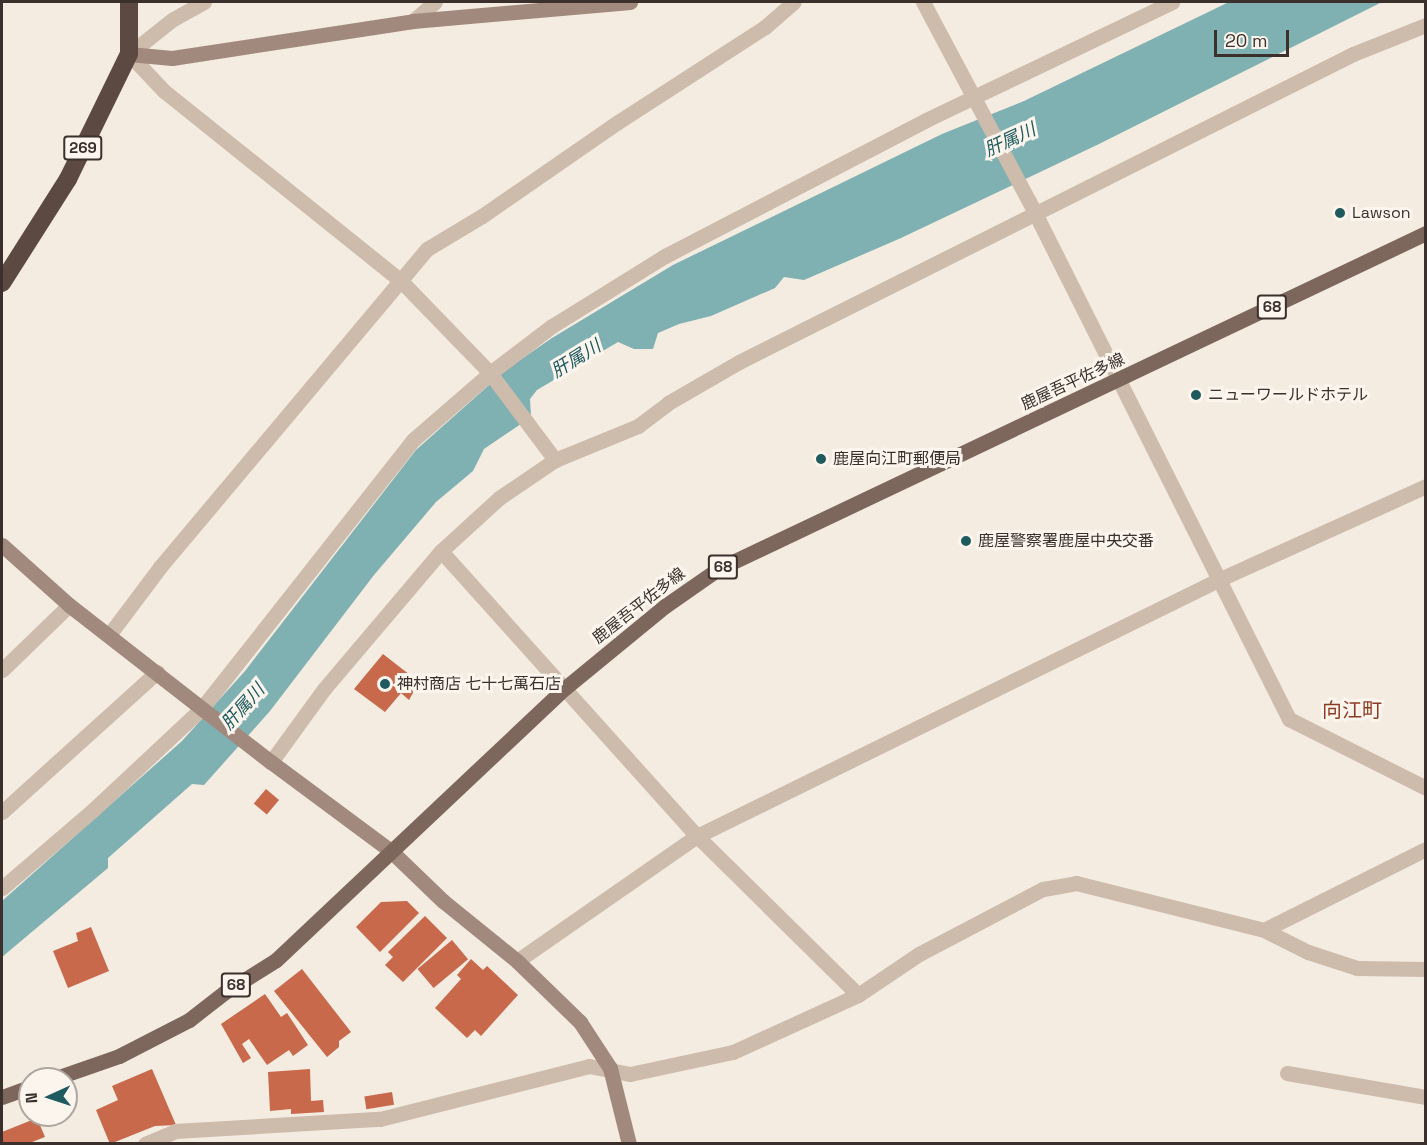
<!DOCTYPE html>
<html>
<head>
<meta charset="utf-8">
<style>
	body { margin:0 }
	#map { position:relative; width:1427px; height:1145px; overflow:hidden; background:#f4ebe1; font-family:"Space Grotesk","Noto Sans JP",sans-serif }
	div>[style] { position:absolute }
	.water>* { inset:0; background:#7fb0b2 }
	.building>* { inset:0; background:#c8694b; transform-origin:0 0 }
	.street>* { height:15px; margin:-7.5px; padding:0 7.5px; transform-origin:7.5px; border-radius:7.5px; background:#cdbbac }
	.secondary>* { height:15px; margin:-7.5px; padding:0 7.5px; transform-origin:7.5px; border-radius:7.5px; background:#a18a7d }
	.primary>* { height:15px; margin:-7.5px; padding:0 7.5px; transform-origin:7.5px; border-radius:7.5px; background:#7d675c }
	.highway>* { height:18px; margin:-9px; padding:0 9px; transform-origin:9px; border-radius:9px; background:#5c4a42 }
	.dots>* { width:16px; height:16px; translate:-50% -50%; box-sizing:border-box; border:3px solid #fbf5ee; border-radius:50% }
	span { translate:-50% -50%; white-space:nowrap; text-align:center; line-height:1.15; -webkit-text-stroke:6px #fbf5ee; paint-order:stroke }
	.shield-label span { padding:2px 4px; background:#fbf5ee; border:2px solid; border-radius:4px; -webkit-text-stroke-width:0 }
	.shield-label { font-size:15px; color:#3b302b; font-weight:700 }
	.poi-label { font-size:16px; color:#3b302b }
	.left { translate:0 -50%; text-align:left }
	.street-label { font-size:16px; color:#3b302b }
	.water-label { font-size:18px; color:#1f5a5e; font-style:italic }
	.quarter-label { font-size:20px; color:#8c3b22 }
	.frame { position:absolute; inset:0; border:3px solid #3b302b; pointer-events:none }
	.north { position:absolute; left:18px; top:1067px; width:60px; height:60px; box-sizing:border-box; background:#fbf5ee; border:2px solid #aea6a0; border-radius:50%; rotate:267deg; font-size:16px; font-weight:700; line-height:24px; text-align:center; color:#3b302b }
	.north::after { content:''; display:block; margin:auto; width:21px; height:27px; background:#1f5a5e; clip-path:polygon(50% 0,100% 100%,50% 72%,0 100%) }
	.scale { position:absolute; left:1214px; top:30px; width:75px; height:27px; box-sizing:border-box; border:3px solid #3b302b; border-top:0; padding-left:8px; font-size:18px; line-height:21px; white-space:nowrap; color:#3b302b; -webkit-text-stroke:4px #fbf5ee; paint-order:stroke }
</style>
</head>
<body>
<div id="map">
	<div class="water">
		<div style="clip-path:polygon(1229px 2px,1382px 2px,1099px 144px,901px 238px,804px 280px,784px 277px,775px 288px,711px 316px,679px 324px,658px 333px,653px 349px,634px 349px,618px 342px,537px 390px,530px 399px,531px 417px,484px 449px,473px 471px,436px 502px,374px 575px,270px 711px,204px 785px,192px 784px,108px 858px,108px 868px,2px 957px,2px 901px,182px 741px,245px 671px,416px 450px,507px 369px,552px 338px,673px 265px,942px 134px,1024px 101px)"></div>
	</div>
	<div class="building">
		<div style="clip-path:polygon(383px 654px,419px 682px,409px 700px,401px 693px,385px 712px,354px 689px)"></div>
		<div style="left:266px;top:789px;width:17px;height:19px;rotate:40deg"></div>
		<div style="clip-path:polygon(407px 901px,419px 913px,380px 952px,356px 927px,381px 902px)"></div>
		<div style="clip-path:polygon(425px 916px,447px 938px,403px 982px,385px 965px,393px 957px,388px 952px)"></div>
		<div style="clip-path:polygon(91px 927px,109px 971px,68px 988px,53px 951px,78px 941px,76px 933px)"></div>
		<div style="left:452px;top:940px;width:25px;height:45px;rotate:50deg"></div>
		<div style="clip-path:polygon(471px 959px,483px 970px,487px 966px,518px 995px,481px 1036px,475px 1030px,467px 1038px,435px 1008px,461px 979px,457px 975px)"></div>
		<div style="clip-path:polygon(302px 969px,351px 1032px,339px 1041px,339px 1047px,327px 1057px,274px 991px)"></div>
		<div style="clip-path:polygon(265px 994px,281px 1017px,287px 1013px,308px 1045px,293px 1056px,289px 1050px,267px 1065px,249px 1039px,242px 1044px,251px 1058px,243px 1063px,221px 1024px)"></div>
		<div style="clip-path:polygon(152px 1069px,176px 1125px,155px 1126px,110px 1144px,96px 1110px,118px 1100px,112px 1086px)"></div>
		<div style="clip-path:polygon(310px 1069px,311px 1101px,323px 1100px,324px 1112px,291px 1114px,291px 1109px,270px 1111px,268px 1072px)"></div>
		<div style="left:392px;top:1092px;width:13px;height:28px;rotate:81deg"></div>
		<div style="clip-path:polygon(37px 1118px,45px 1137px,27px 1144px,2px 1144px,2px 1132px)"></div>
	</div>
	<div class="street">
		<div style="left:204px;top:2px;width:35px;rotate:151deg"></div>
		<div style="left:173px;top:19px;width:56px;rotate:141.5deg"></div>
		<div style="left:129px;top:54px;width:51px;rotate:46.6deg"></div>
		<div style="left:164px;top:91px;width:302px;rotate:38.7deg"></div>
		<div style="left:400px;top:280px;width:129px;rotate:45.9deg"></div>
		<div style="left:490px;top:373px;width:109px;rotate:53.2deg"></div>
		<div style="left:923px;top:2px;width:225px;rotate:62deg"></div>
		<div style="left:1029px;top:201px;width:580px;rotate:63.35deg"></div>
		<div style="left:1289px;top:719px;width:153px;rotate:26.7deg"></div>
		<div style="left:413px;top:21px;width:29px;rotate:-41deg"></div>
		<div style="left:441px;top:551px;width:383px;rotate:48.1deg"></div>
		<div style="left:697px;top:836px;width:226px;rotate:44.6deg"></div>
		<div style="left:109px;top:635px;width:85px;rotate:-53.1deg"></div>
		<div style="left:160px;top:567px;width:415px;rotate:-50deg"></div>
		<div style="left:427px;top:249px;width:64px;rotate:-31deg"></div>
		<div style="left:482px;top:216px;width:165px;rotate:-34.7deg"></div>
		<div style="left:618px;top:122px;width:175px;rotate:-32.9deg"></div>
		<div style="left:765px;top:27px;width:38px;rotate:-41deg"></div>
		<div style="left:2px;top:670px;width:93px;rotate:-44.1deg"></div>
		<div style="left:271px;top:762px;width:90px;rotate:-54deg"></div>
		<div style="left:324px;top:689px;width:181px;rotate:-49.7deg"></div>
		<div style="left:441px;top:551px;width:79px;rotate:-42.4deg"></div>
		<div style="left:499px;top:498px;width:68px;rotate:-34.2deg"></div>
		<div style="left:555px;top:460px;width:90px;rotate:-22.3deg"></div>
		<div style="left:638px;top:426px;width:38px;rotate:-37deg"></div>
		<div style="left:668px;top:403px;width:82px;rotate:-30deg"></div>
		<div style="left:739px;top:362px;width:687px;rotate:-26.64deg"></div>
		<div style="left:1353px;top:54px;width:79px;rotate:-21.7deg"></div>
		<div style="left:2px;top:812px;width:209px;rotate:-42.1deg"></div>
		<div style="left:2px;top:888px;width:120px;rotate:-40.6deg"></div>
		<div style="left:93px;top:810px;width:149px;rotate:-43.1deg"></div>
		<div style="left:202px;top:708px;width:341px;rotate:-51.8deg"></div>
		<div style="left:413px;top:440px;width:102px;rotate:-41deg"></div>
		<div style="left:490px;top:373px;width:78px;rotate:-37.2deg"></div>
		<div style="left:552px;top:326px;width:133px;rotate:-31.8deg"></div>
		<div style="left:665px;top:256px;width:294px;rotate:-27.5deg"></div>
		<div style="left:926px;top:120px;width:273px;rotate:-25.6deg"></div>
		<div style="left:1264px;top:930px;width:181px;rotate:-26.6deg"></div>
		<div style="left:517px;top:961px;width:219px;rotate:-34.8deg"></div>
		<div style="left:697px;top:836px;width:580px;rotate:-26.17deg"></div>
		<div style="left:1218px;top:580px;width:228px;rotate:-24.3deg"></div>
		<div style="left:1287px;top:1073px;width:141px;rotate:9.8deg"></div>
		<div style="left:145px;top:1144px;width:33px;rotate:-23deg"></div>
		<div style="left:175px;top:1131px;width:205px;rotate:-3.4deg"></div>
		<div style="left:380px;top:1119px;width:216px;rotate:-14.2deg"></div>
		<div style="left:589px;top:1066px;width:42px;rotate:11deg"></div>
		<div style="left:630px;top:1074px;width:105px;rotate:-12.1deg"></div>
		<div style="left:733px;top:1052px;width:137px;rotate:-24.5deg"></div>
		<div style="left:858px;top:995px;width:73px;rotate:-33.9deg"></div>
		<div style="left:919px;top:954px;width:140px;rotate:-27.7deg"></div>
		<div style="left:1043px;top:889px;width:34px;rotate:-10deg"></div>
		<div style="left:1076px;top:883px;width:194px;rotate:14deg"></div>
		<div style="left:1264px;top:930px;width:49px;rotate:26.6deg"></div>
		<div style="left:1308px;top:952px;width:52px;rotate:18.1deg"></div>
		<div style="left:1357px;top:968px;width:69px;rotate:0.8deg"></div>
	</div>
	<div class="secondary">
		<div style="left:129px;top:54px;width:43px;rotate:5.3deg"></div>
		<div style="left:172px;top:58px;width:244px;rotate:-8.7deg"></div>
		<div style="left:413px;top:21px;width:218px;rotate:-5deg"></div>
		<div style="left:2px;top:545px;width:90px;rotate:41.8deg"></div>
		<div style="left:69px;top:605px;width:256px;rotate:37.9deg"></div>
		<div style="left:271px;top:762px;width:151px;rotate:36.6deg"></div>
		<div style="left:392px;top:852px;width:71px;rotate:43.9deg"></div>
		<div style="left:443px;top:901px;width:95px;rotate:39deg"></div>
		<div style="left:517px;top:961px;width:88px;rotate:44.1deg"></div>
		<div style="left:580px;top:1022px;width:55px;rotate:56.9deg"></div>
		<div style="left:610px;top:1068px;width:78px;rotate:76deg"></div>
	</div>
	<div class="primary">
		<div style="left:53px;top:1079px;width:70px;rotate:-19.2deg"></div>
		<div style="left:119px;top:1056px;width:79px;rotate:-27.2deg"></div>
		<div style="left:189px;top:1020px;width:46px;rotate:-37.9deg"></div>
		<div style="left:225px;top:992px;width:60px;rotate:-32.1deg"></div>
		<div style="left:276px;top:960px;width:397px;rotate:-43.3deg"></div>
		<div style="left:565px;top:688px;width:129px;rotate:-39.4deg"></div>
		<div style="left:665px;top:606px;width:65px;rotate:-34.9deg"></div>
		<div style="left:718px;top:569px;width:784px;rotate:-25.39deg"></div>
		<div style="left:2px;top:1097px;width:30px;rotate:-20deg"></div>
	</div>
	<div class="highway">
		<div style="left:2px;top:283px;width:123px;rotate:-57.6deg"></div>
		<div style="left:68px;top:179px;width:139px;rotate:-64deg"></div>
		<div style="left:129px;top:54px;width:52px;rotate:-90deg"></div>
	</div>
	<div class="dots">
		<div style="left:1340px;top:213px;background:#1f5a5e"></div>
		<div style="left:1196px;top:395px;background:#1f5a5e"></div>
		<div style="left:821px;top:459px;background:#1f5a5e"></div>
		<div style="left:966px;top:541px;background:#1f5a5e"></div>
		<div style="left:385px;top:684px;background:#1f5a5e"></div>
	</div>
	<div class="shield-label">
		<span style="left:83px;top:148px">269</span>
		<span style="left:1272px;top:307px">68</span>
		<span style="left:723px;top:567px">68</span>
		<span style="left:236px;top:985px">68</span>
	</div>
	<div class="poi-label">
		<span class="left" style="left:1352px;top:213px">Lawson</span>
		<span class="left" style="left:1208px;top:395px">ニューワールドホテル</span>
		<span class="left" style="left:833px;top:459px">鹿屋向江町郵便局</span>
		<span class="left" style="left:978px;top:541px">鹿屋警察署鹿屋中央交番</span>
		<span class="left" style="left:397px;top:684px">神村商店 七十七萬石店</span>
	</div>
	<div class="street-label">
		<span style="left:1073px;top:382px;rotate:-25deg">鹿屋吾平佐多線</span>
		<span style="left:639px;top:606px;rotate:-38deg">鹿屋吾平佐多線</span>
	</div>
	<div class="water-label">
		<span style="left:1010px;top:140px;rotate:-25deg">肝属川</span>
		<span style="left:576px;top:359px;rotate:-32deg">肝属川</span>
		<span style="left:243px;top:707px;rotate:-48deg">肝属川</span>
	</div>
	<div class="quarter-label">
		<span style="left:1352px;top:710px">向江町</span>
	</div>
	<div class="frame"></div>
	<div class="north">N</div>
	<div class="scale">20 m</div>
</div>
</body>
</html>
